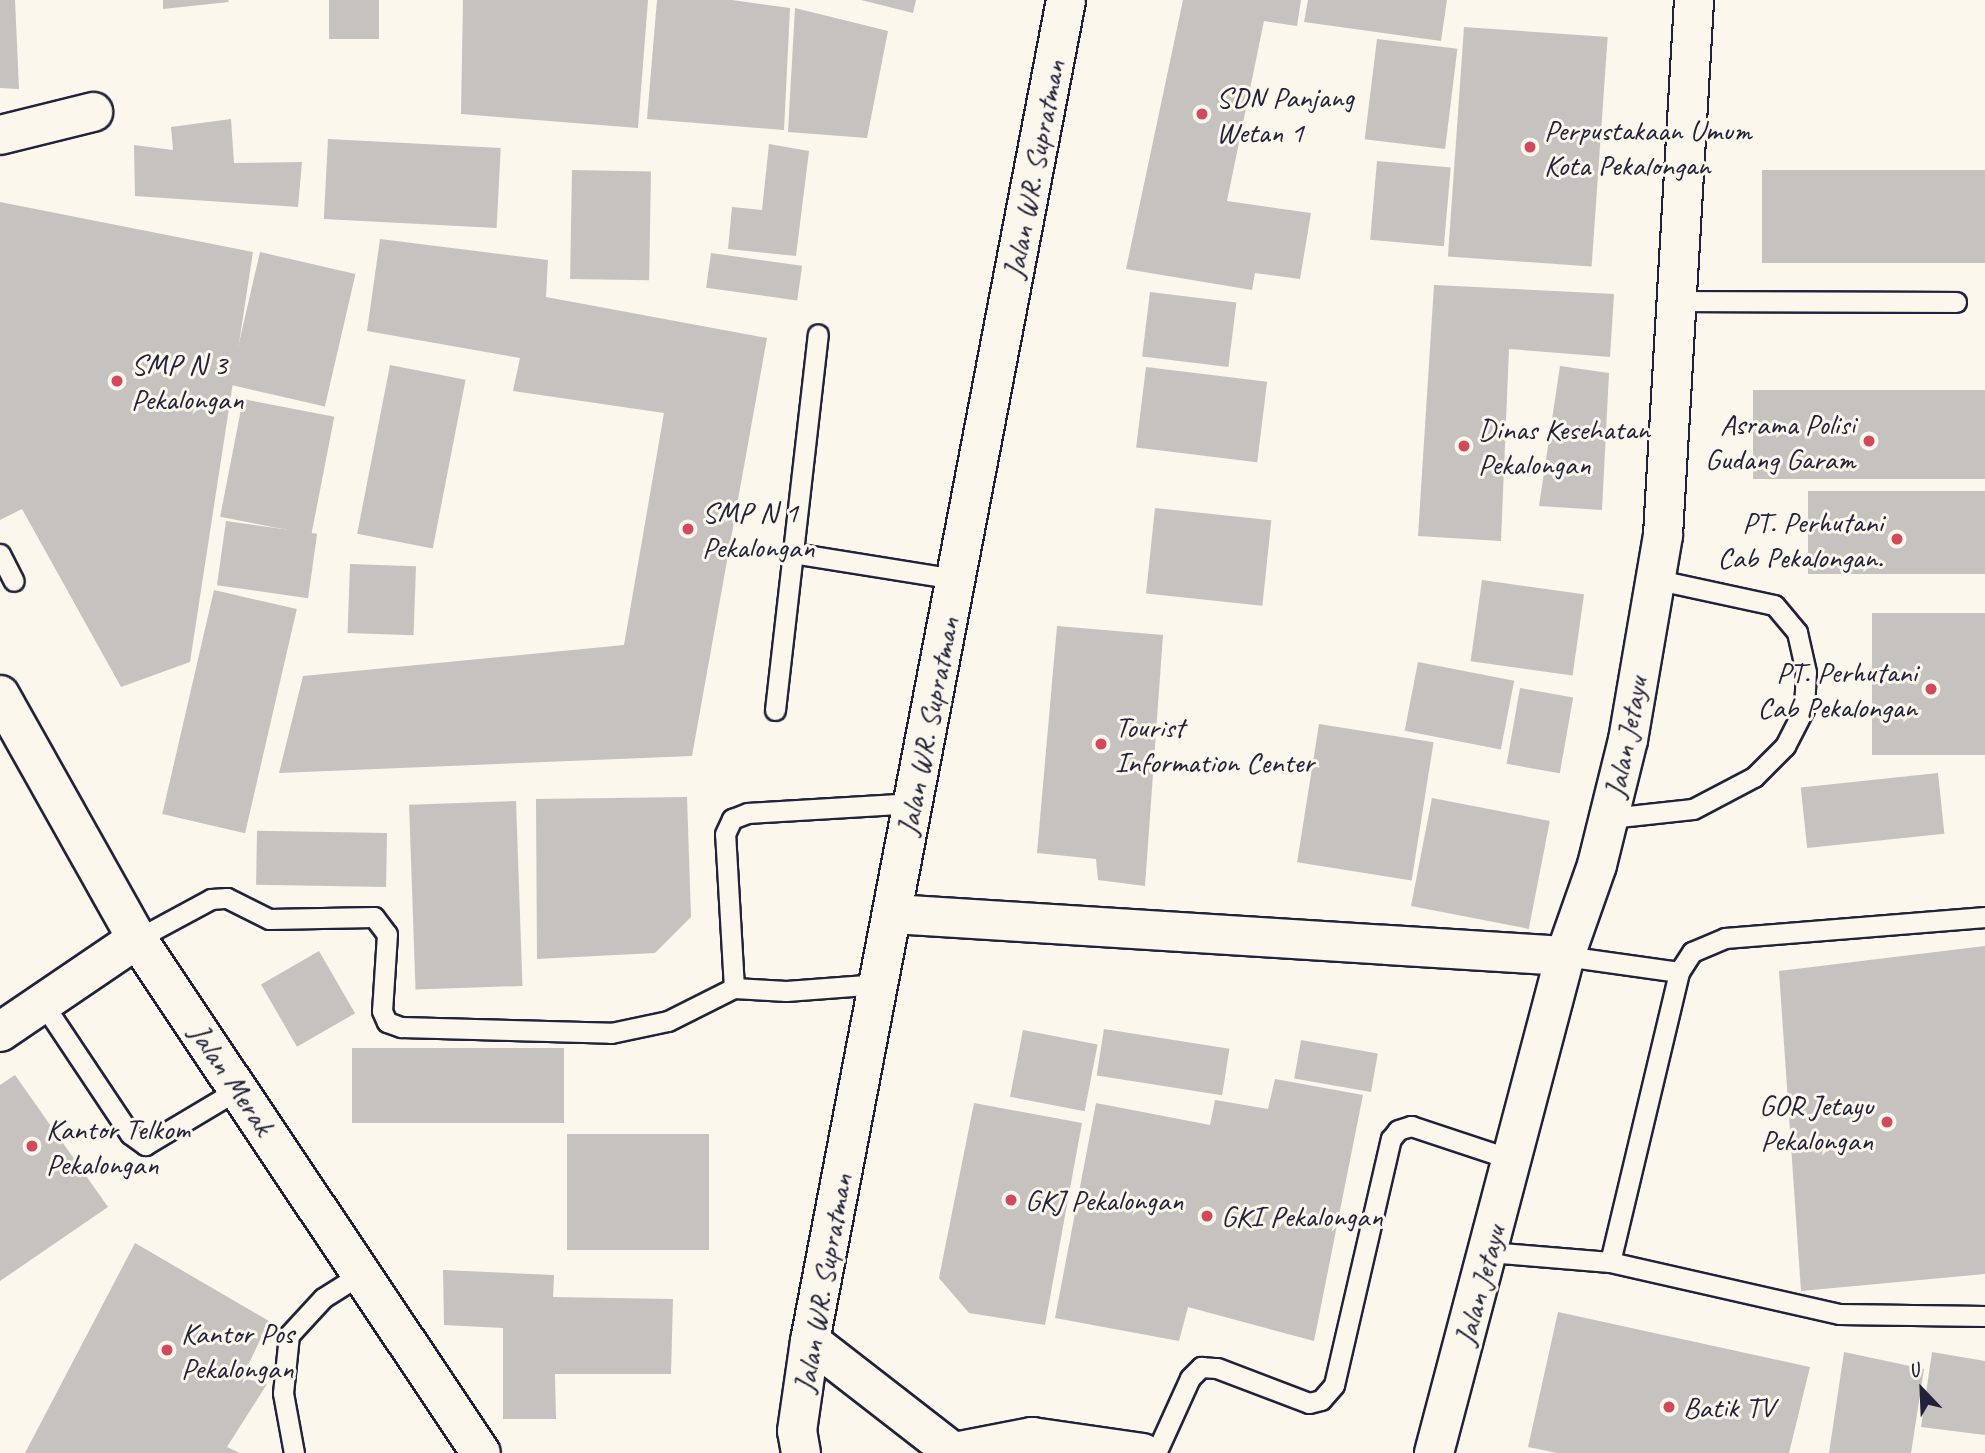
<!DOCTYPE html>
<html>
<head>
<meta charset="utf-8">
<style>
	body { margin:0 }
	#map { position:relative; width:1985px; height:1453px; overflow:hidden; background:#fbf7ec; font-family:Caveat,sans-serif }
	div>[style] { position:absolute }
	.building>* { inset:0; background:#c6c2c0; transform-origin:0 0 }
	.roads { filter:drop-shadow(2px 0 #22223b) drop-shadow(-2px 0 #22223b) drop-shadow(0 2px #22223b) drop-shadow(0 -2px #22223b) }
	.service>* { height:19px; margin:-9.5px; padding:0 9.5px; transform-origin:9.5px; border-radius:9.5px; background:#fbf7ec }
	.minor>* { height:38px; margin:-19px; padding:0 19px; transform-origin:19px; border-radius:19px; background:#fbf7ec }
	.tertiary>* { height:38px; margin:-19px; padding:0 19px; transform-origin:19px; border-radius:19px; background:#fbf7ec }
	.primary>* { height:38px; margin:-19px; padding:0 19px; transform-origin:19px; border-radius:19px; background:#fbf7ec }
	.dots>* { width:19px; height:19px; translate:-50% -50%; box-sizing:border-box; border:4px solid #fbf7ec; border-radius:50% }
	span { translate:-50% -50%; white-space:nowrap; text-align:center; line-height:1.15; -webkit-text-stroke:6px #fbf7ec; paint-order:stroke }
	.poi-label { font-size:30px; color:#22223b }
	.left { translate:0 -50%; text-align:left }
	.right { translate:-100% -50%; text-align:right }
	.street-label { font-size:30px; color:#22223b }
	.north { position:absolute; left:1887px; top:1355px; width:70px; height:70px; -webkit-text-stroke:5px #fbf7ec; paint-order:stroke; rotate:337deg; font-size:19px; font-weight:700; line-height:28px; text-align:center; color:#22223b }
	.north::after { content:''; display:block; margin:auto; width:24px; height:32px; background:#22223b; clip-path:polygon(50% 0,100% 100%,50% 72%,0 100%) }
</style>
</head>
<body>
<div id="map">
	<div class="building">
		<div style="clip-path:polygon(0 0,15px 0,19px 89px,0 88px)"></div>
		<div style="clip-path:polygon(163px 0,228px 0,229px 2px,163px 9px)"></div>
		<div style="left:329px;top:0;width:50px;height:39px"></div>
		<div style="clip-path:polygon(463px 0,648px 0,638px 128px,461px 114px)"></div>
		<div style="clip-path:polygon(657px 0,732px 0,790px 8px,784px 130px,647px 119px)"></div>
		<div style="clip-path:polygon(861px 0,916px 0,913px 13px)"></div>
		<div style="clip-path:polygon(1183px 0,1301px 0,1297px 26px,1264px 21px,1227px 201px,1311px 213px,1300px 279px,1255px 273px,1252px 290px,1126px 269px)"></div>
		<div style="clip-path:polygon(1308px 0,1447px 0,1441px 41px,1304px 22px)"></div>
		<div style="clip-path:polygon(795px 8px,888px 31px,867px 138px,788px 132px)"></div>
		<div style="left:1464px;top:27px;width:144px;height:230px;rotate:4deg"></div>
		<div style="left:1377px;top:39px;width:81px;height:101px;rotate:7deg"></div>
		<div style="clip-path:polygon(231px 119px,234px 163px,302px 162px,298px 207px,135px 196px,134px 145px,173px 150px,171px 127px)"></div>
		<div style="left:328px;top:139px;width:173px;height:80px;rotate:3deg"></div>
		<div style="clip-path:polygon(769px 144px,809px 151px,796px 256px,728px 249px,732px 207px,762px 210px)"></div>
		<div style="left:1377px;top:161px;width:74px;height:79px;rotate:5deg"></div>
		<div style="left:572px;top:170px;width:79px;height:109px;rotate:1deg"></div>
		<div style="left:1985px;top:170px;width:93px;height:223px;rotate:90deg"></div>
		<div style="clip-path:polygon(0 202px,253px 252px,190px 662px,121px 687px,22px 509px,0 520px)"></div>
		<div style="clip-path:polygon(380px 239px,548px 260px,546px 297px,767px 338px,692px 756px,279px 773px,303px 676px,624px 645px,664px 413px,513px 391px,520px 358px,367px 331px)"></div>
		<div style="left:260px;top:252px;width:98px;height:136px;rotate:13deg"></div>
		<div style="left:711px;top:253px;width:92px;height:35px;rotate:8deg"></div>
		<div style="clip-path:polygon(1434px 285px,1614px 294px,1610px 357px,1509px 349px,1501px 541px,1418px 536px)"></div>
		<div style="left:1150px;top:292px;width:87px;height:65px;rotate:7deg"></div>
		<div style="left:390px;top:365px;width:77px;height:172px;rotate:11deg"></div>
		<div style="clip-path:polygon(1560px 366px,1609px 373px,1602px 510px,1539px 506px)"></div>
		<div style="left:1146px;top:367px;width:122px;height:81px;rotate:7deg"></div>
		<div style="left:1985px;top:390px;width:89px;height:232px;rotate:90deg"></div>
		<div style="left:243px;top:399px;width:93px;height:120px;rotate:11deg"></div>
		<div style="left:1985px;top:491px;width:83px;height:177px;rotate:90deg"></div>
		<div style="left:1155px;top:508px;width:117px;height:86px;rotate:6deg"></div>
		<div style="left:226px;top:521px;width:92px;height:65px;rotate:8deg"></div>
		<div style="left:350px;top:564px;width:66px;height:69px;rotate:2deg"></div>
		<div style="left:1482px;top:580px;width:103px;height:82px;rotate:8deg"></div>
		<div style="left:214px;top:590px;width:85px;height:230px;rotate:13deg"></div>
		<div style="left:1985px;top:613px;width:142px;height:113px;rotate:90deg"></div>
		<div style="clip-path:polygon(1057px 626px,1163px 635px,1145px 886px,1098px 880px,1096px 859px,1037px 853px)"></div>
		<div style="left:1418px;top:662px;width:98px;height:70px;rotate:11deg"></div>
		<div style="left:1520px;top:688px;width:54px;height:77px;rotate:10deg"></div>
		<div style="left:1319px;top:724px;width:116px;height:140px;rotate:9deg"></div>
		<div style="left:1938px;top:773px;width:61px;height:138px;rotate:84deg"></div>
		<div style="clip-path:polygon(687px 797px,691px 917px,655px 953px,537px 959px,536px 799px)"></div>
		<div style="left:1432px;top:798px;width:120px;height:110px;rotate:11deg"></div>
		<div style="left:516px;top:801px;width:185px;height:107px;rotate:88deg"></div>
		<div style="left:387px;top:833px;width:54px;height:130px;rotate:91deg"></div>
		<div style="clip-path:polygon(1985px 946px,1985px 1274px,1801px 1291px,1779px 971px)"></div>
		<div style="left:319px;top:951px;width:72px;height:67px;rotate:60deg"></div>
		<div style="left:1104px;top:1029px;width:127px;height:47px;rotate:9deg"></div>
		<div style="left:1023px;top:1030px;width:76px;height:68px;rotate:11deg"></div>
		<div style="left:1301px;top:1040px;width:78px;height:39px;rotate:10deg"></div>
		<div style="left:352px;top:1048px;width:212px;height:75px"></div>
		<div style="clip-path:polygon(15px 1075px,108px 1207px,0 1281px,0 1085px)"></div>
		<div style="clip-path:polygon(1275px 1079px,1363px 1095px,1314px 1341px,1188px 1307px,1179px 1341px,1055px 1318px,1096px 1103px,1210px 1125px,1215px 1100px,1268px 1109px)"></div>
		<div style="clip-path:polygon(974px 1103px,1082px 1123px,1045px 1325px,969px 1313px,939px 1278px)"></div>
		<div style="left:567px;top:1134px;width:142px;height:116px"></div>
		<div style="clip-path:polygon(135px 1243px,269px 1321px,242px 1378px,267px 1384px,227px 1447px,240px 1453px,25px 1453px)"></div>
		<div style="clip-path:polygon(443px 1270px,554px 1275px,553px 1297px,673px 1299px,671px 1374px,555px 1374px,556px 1419px,503px 1419px,503px 1328px,444px 1325px)"></div>
		<div style="clip-path:polygon(1558px 1312px,1810px 1367px,1789px 1453px,1557px 1453px,1528px 1447px)"></div>
		<div style="clip-path:polygon(1844px 1352px,1924px 1369px,1911px 1453px,1829px 1453px)"></div>
		<div style="clip-path:polygon(1932px 1352px,1985px 1361px,1985px 1435px,1921px 1427px)"></div>
	</div>
	<div class="roads">
		<div class="service">
			<div style="left:1677px;top:301px;width:279px;rotate:0.2deg"></div>
			<div style="left:793px;top:553px;width:165px;rotate:9.1deg"></div>
			<div style="left:0;top:554px;width:30px;rotate:63deg"></div>
			<div style="left:775px;top:710px;width:378px;rotate:-83.5deg"></div>
			<div style="left:1610px;top:818px;width:83px;rotate:-6.2deg"></div>
			<div style="left:1693px;top:809px;width:69px;rotate:-27.7deg"></div>
			<div style="left:1754px;top:777px;width:44px;rotate:-45deg"></div>
			<div style="left:1785px;top:746px;width:42px;rotate:-62.8deg"></div>
			<div style="left:1804px;top:709px;width:37px;rotate:-87deg"></div>
			<div style="left:1806px;top:672px;width:41px;rotate:-102.7deg"></div>
			<div style="left:1797px;top:632px;width:35px;rotate:-130deg"></div>
			<div style="left:1774px;top:605px;width:123px;rotate:-167.8deg"></div>
			<div style="left:137px;top:939px;width:84px;rotate:-28.4deg"></div>
			<div style="left:211px;top:899px;width:16px;rotate:-4deg"></div>
			<div style="left:227px;top:898px;width:47px;rotate:26.6deg"></div>
			<div style="left:269px;top:919px;width:105px;rotate:-1.1deg"></div>
			<div style="left:374px;top:917px;width:21px;rotate:53deg"></div>
			<div style="left:387px;top:934px;width:77px;rotate:93.7deg"></div>
			<div style="left:382px;top:1011px;width:12px;rotate:66deg"></div>
			<div style="left:387px;top:1022px;width:15px;rotate:20deg"></div>
			<div style="left:401px;top:1027px;width:210px;rotate:1.6deg"></div>
			<div style="left:611px;top:1033px;width:58px;rotate:-11.9deg"></div>
			<div style="left:668px;top:1021px;width:74px;rotate:-26.6deg"></div>
			<div style="left:1565px;top:956px;width:115px;rotate:8deg"></div>
			<div style="left:879px;top:984px;width:93px;rotate:175.7deg"></div>
			<div style="left:786px;top:991px;width:52px;rotate:-176.7deg"></div>
			<div style="left:734px;top:988px;width:154px;rotate:-93.3deg"></div>
			<div style="left:725px;top:834px;width:17px;rotate:-65deg"></div>
			<div style="left:732px;top:819px;width:17px;rotate:-21deg"></div>
			<div style="left:748px;top:813px;width:166px;rotate:-3.4deg"></div>
			<div style="left:44px;top:1005px;width:155px;rotate:56.3deg"></div>
			<div style="left:130px;top:1134px;width:19px;rotate:36deg"></div>
			<div style="left:145px;top:1145px;width:109px;rotate:-30.8deg"></div>
			<div style="left:1489px;top:1252px;width:121px;rotate:4.7deg"></div>
			<div style="left:1610px;top:1262px;width:235px;rotate:12.8deg"></div>
			<div style="left:1839px;top:1314px;width:146px;rotate:0.8deg"></div>
			<div style="left:1610px;top:1262px;width:298px;rotate:-76.6deg"></div>
			<div style="left:1679px;top:972px;width:24px;rotate:-57deg"></div>
			<div style="left:1692px;top:952px;width:36px;rotate:-23deg"></div>
			<div style="left:1725px;top:938px;width:261px;rotate:-4.6deg"></div>
			<div style="left:294px;top:1453px;width:61px;rotate:-100.4deg"></div>
			<div style="left:283px;top:1393px;width:58px;rotate:-84.1deg"></div>
			<div style="left:289px;top:1335px;width:50px;rotate:-47.4deg"></div>
			<div style="left:323px;top:1298px;width:45px;rotate:-32.3deg"></div>
			<div style="left:1156px;top:1453px;width:82px;rotate:-65.6deg"></div>
			<div style="left:1190px;top:1378px;width:16px;rotate:-45deg"></div>
			<div style="left:1201px;top:1367px;width:16px;rotate:4deg"></div>
			<div style="left:1217px;top:1368px;width:98px;rotate:20.8deg"></div>
			<div style="left:1309px;top:1403px;width:12px;rotate:-14deg"></div>
			<div style="left:1321px;top:1400px;width:20px;rotate:-49deg"></div>
			<div style="left:1334px;top:1385px;width:253px;rotate:-77deg"></div>
			<div style="left:1391px;top:1139px;width:11px;rotate:-52deg"></div>
			<div style="left:1398px;top:1130px;width:14px;rotate:-17deg"></div>
			<div style="left:1411px;top:1126px;width:108px;rotate:18.3deg"></div>
		</div>
		<div class="minor">
			<div style="left:0;top:135px;width:96px;rotate:-13.9deg"></div>
			<div style="left:893px;top:914px;width:673px;rotate:3.58deg"></div>
			<div style="left:0;top:1032px;width:166px;rotate:-34.2deg"></div>
			<div style="left:1434px;top:1453px;width:514px;rotate:-75.23deg"></div>
			<div style="left:1565px;top:956px;width:96px;rotate:-70.6deg"></div>
			<div style="left:1597px;top:865px;width:129px;rotate:-76.1deg"></div>
			<div style="left:1628px;top:740px;width:208px;rotate:-80.3deg"></div>
			<div style="left:1663px;top:535px;width:536px;rotate:-86.68deg"></div>
		</div>
		<div class="tertiary">
			<div style="left:0;top:695px;width:280px;rotate:60.7deg"></div>
			<div style="left:137px;top:939px;width:618px;rotate:56.21deg"></div>
			<div style="left:810px;top:1341px;width:181px;rotate:37.8deg"></div>
			<div style="left:801px;top:1453px;width:22px;rotate:-100deg"></div>
			<div style="left:797px;top:1431px;width:91px;rotate:-81.8deg"></div>
			<div style="left:810px;top:1341px;width:1365px;rotate:-79.19deg"></div>
		</div>
		<div class="primary">
			<div style="left:950px;top:1453px;width:84px;rotate:-11deg"></div>
			<div style="left:1032px;top:1437px;width:112px;rotate:8.2deg"></div>
		</div>
	</div>
	<div class="dots">
		<div style="left:1202px;top:114px;background:#d1495b"></div>
		<div style="left:1530px;top:147px;background:#d1495b"></div>
		<div style="left:117px;top:381px;background:#d1495b"></div>
		<div style="left:1869px;top:441px;background:#d1495b"></div>
		<div style="left:1464px;top:446px;background:#d1495b"></div>
		<div style="left:688px;top:529px;background:#d1495b"></div>
		<div style="left:1897px;top:539px;background:#d1495b"></div>
		<div style="left:1931px;top:689px;background:#d1495b"></div>
		<div style="left:1101px;top:744px;background:#d1495b"></div>
		<div style="left:1887px;top:1122px;background:#d1495b"></div>
		<div style="left:32px;top:1146px;background:#d1495b"></div>
		<div style="left:1011px;top:1200px;background:#d1495b"></div>
		<div style="left:1207px;top:1216px;background:#d1495b"></div>
		<div style="left:167px;top:1350px;background:#d1495b"></div>
		<div style="left:1669px;top:1407px;background:#d1495b"></div>
	</div>
	<div class="poi-label">
		<span class="left" style="left:1216px;top:114px">SDN Panjang<br>Wetan 1</span>
		<span class="left" style="left:1544px;top:147px">Perpustakaan Umum<br>Kota Pekalongan</span>
		<span class="left" style="left:131px;top:381px">SMP N 3<br>Pekalongan</span>
		<span class="right" style="left:1855px;top:441px">Asrama Polisi<br>Gudang Garam</span>
		<span class="left" style="left:1478px;top:446px">Dinas Kesehatan<br>Pekalongan</span>
		<span class="left" style="left:702px;top:529px">SMP N 1<br>Pekalongan</span>
		<span class="right" style="left:1883px;top:539px">PT. Perhutani<br>Cab Pekalongan.</span>
		<span class="right" style="left:1917px;top:689px">PT. Perhutani<br>Cab Pekalongan</span>
		<span class="left" style="left:1115px;top:744px">Tourist<br>Information Center</span>
		<span class="right" style="left:1873px;top:1122px">GOR Jetayu<br>Pekalongan</span>
		<span class="left" style="left:46px;top:1146px">Kantor Telkom<br>Pekalongan</span>
		<span class="left" style="left:1025px;top:1200px">GKJ Pekalongan</span>
		<span class="left" style="left:1221px;top:1216px">GKI Pekalongan</span>
		<span class="left" style="left:181px;top:1350px">Kantor Pos<br>Pekalongan</span>
		<span class="left" style="left:1683px;top:1407px">Batik TV</span>
	</div>
	<div class="street-label">
		<span style="left:1034px;top:169px;rotate:-79deg">Jalan WR. Supratman</span>
		<span style="left:928px;top:726px;rotate:-79deg">Jalan WR. Supratman</span>
		<span style="left:1626px;top:737px;rotate:-79deg">Jalan Jetayu</span>
		<span style="left:232px;top:1079px;rotate:56deg">Jalan Merak</span>
		<span style="left:823px;top:1283px;rotate:-80deg">Jalan WR. Supratman</span>
		<span style="left:1480px;top:1285px;rotate:-75deg">Jalan Jetayu</span>
	</div>
	<div class="north">U</div>
</div>
</body>
</html>
